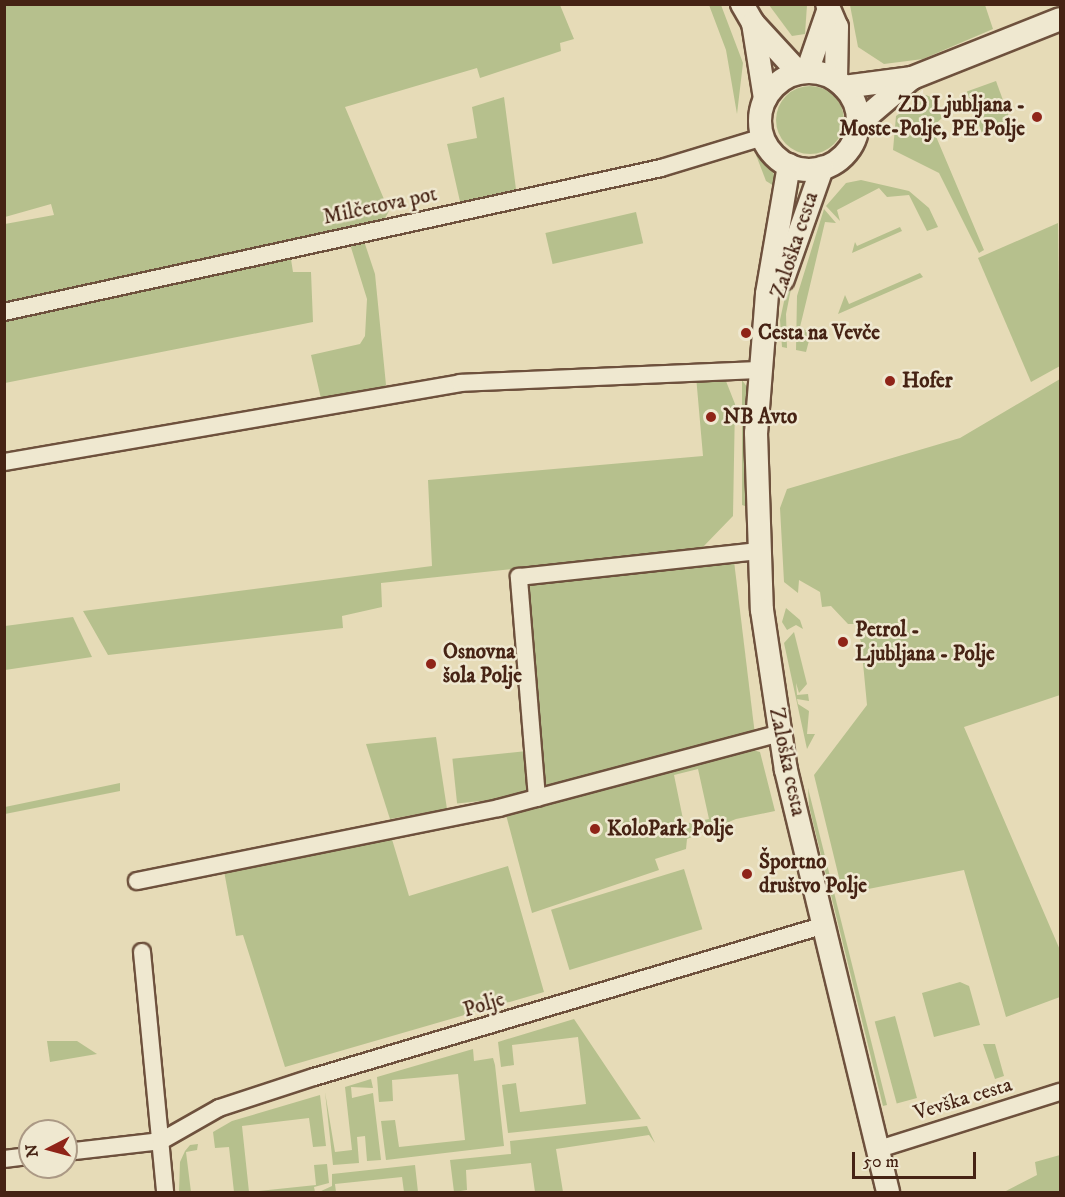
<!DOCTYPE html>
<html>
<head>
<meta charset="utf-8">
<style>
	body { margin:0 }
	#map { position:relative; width:1065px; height:1197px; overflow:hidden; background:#e6dbb7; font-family:"IM FELL DW Pica",serif }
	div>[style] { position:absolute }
	.green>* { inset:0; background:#b6c08d; transform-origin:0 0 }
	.round { border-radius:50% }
	.roads { filter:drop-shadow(2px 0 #6e513d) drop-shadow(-2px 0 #6e513d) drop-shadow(0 2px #6e513d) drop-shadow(0 -2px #6e513d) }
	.street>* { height:16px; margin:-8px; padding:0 8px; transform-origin:8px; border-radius:8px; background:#efe8d0 }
	.secondary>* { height:22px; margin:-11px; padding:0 11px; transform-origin:11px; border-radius:11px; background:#efe8d0 }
	.secondary>.ring { margin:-11px; padding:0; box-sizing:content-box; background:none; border:22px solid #efe8d0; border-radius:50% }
	.dots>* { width:16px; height:16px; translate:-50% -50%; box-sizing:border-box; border:3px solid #efe8d0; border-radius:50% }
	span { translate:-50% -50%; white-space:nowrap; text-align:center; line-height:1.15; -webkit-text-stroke:5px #efe8d0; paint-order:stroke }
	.poi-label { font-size:21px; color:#462314; font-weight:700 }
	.right { translate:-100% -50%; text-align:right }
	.left { translate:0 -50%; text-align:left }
	.street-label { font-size:21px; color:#462314 }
	.frame { position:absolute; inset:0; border:6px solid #462314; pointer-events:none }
	.north { position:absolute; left:18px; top:1119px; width:60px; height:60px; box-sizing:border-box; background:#efe8d0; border:2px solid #ab9985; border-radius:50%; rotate:264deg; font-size:16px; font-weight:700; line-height:24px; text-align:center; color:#462314 }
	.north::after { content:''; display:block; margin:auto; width:21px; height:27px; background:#8f2418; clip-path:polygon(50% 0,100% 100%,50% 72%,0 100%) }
	.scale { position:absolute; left:852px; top:1152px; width:124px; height:27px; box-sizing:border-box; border:3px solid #462314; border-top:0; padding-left:8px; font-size:18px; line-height:21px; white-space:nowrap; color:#462314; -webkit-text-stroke:4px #efe8d0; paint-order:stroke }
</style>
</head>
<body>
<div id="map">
	<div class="green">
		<div style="clip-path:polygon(5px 5px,560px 5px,574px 39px,560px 43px,561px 51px,480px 78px,477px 68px,345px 107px,389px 211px,383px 222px,5px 308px,5px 224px,54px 215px,51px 204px,5px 217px)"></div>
		<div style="clip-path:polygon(709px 5px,721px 5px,743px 63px,737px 114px,726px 50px)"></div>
		<div style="clip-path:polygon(769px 5px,807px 5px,805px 34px,792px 36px)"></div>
		<div style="clip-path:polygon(850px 5px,985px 5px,993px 29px,923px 59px,884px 64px,858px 47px)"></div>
		<div style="left:996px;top:81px;width:45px;height:31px;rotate:70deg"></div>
		<div class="round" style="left:776px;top:86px;width:68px;height:68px"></div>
		<div style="clip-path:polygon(926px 95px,933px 98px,942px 118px,932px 127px,984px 250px,979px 253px,939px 173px,893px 150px,896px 116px)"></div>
		<div style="clip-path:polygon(504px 97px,517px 197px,461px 206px,447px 144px,477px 138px,472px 107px)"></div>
		<div style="clip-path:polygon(756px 155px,771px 167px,779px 189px,766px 181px)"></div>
		<div style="clip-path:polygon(861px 180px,909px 191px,929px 208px,938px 227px,927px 231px,909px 195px,887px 197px,879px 188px,837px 210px,840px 221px,826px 206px,846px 183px)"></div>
		<div style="clip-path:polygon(824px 209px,836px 223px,825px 222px,808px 294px,800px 327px,811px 333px,806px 352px,796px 350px,797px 296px)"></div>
		<div style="left:636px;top:212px;width:32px;height:93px;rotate:77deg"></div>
		<div style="clip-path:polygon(1058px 223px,1060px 366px,1031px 382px,978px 258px)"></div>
		<div style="clip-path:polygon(900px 227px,902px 231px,852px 253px,855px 242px,857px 246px)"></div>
		<div style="clip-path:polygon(363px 238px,375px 274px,386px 385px,378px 391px,322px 403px,311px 355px,360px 344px,365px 336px,367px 299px,349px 241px)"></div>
		<div style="clip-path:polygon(290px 253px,293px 272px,311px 272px,313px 322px,5px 383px,4px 316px)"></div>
		<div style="clip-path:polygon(791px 269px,795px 269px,786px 314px,787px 348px,782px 347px,780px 320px)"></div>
		<div style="clip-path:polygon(920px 273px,923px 277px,838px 314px,845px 295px,849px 304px)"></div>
		<div style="clip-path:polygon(696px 376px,724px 376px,735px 404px,733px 516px,701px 549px,381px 583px,382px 607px,342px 616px,343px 628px,108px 655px,83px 611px,432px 566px,428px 480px,703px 456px)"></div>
		<div style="clip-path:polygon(1060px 379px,1060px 695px,964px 727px,1060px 950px,1060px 997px,1006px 1017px,964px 870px,843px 894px,814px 775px,867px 705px,861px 642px,855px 624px,848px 624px,831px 606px,822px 607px,820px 592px,799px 580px,798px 593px,784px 582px,780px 508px,787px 489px,960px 438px)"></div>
		<div style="clip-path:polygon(742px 380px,750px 391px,745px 506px,742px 505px)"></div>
		<div style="clip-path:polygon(734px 561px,755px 735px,541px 789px,526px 585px)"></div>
		<div style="clip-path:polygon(786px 608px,800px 620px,803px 629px,796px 625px,787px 630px,782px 622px)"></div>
		<div style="clip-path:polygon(73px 617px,92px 657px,5px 670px,5px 626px)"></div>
		<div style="clip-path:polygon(794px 632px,807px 684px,799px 693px,796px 683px,797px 695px,808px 694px,809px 701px,797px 699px,798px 704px,809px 711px,807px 734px,815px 734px,807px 749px,784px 643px)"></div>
		<div style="clip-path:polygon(436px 737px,447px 809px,390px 819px,366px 744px)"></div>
		<div style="clip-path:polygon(evenodd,753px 750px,760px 752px,775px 811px,736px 819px,687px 839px,686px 849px,655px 859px,659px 870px,532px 913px,505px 811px,753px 750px,698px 769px,709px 819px,684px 824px,674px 775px,698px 769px)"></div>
		<div style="left:527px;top:751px;width:45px;height:75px;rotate:84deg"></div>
		<div style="clip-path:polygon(120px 783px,120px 791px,5px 814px,5px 807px)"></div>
		<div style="clip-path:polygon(808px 788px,887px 1105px,883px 1106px,809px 806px)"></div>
		<div style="clip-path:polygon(391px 836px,409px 896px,508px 866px,544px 992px,285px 1067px,243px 935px,236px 936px,224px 871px)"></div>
		<div style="left:684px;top:869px;width:63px;height:139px;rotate:73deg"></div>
		<div style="clip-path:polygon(960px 982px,969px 986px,980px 1025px,934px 1037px,922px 993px)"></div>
		<div style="left:895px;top:1016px;width:85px;height:21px;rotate:75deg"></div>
		<div style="clip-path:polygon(574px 1019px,641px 1119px,508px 1133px,502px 1085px,516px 1083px,520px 1112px,586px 1104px,578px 1037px,512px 1045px,514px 1065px,501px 1067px,498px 1042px)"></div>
		<div style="clip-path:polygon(47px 1041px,77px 1041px,97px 1054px,50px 1062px)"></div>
		<div style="clip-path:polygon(983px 1044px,995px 1044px,1004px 1076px,995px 1079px)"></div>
		<div style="clip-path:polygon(473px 1049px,474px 1061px,493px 1058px,495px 1065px,504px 1146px,386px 1160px,381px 1121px,395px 1120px,399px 1147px,465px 1140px,458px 1074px,392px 1080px,393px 1101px,379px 1102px,377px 1077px)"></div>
		<div style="clip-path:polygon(371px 1079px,373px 1088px,351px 1087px,352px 1098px,373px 1093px,381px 1160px,367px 1161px,365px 1136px,357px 1137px,359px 1163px,333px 1165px,325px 1092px,335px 1152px,352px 1150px,345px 1087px)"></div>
		<div style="clip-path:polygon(320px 1095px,326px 1146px,313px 1147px,309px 1118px,242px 1126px,249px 1192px,316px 1185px,314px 1165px,327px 1164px,329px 1183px,314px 1187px,315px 1192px,234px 1192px,229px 1147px,215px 1148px,213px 1132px,232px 1121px)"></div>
		<div style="clip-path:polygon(647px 1126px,655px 1143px,649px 1135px,556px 1149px,563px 1192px,535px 1192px,531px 1163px,466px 1170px,467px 1190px,454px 1192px,450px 1160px,511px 1154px,510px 1141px)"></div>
		<div style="clip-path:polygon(198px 1144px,197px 1150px,186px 1152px,191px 1192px,179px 1192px,180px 1162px,185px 1151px,190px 1145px)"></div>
		<div style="clip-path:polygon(1060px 1155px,1060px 1192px,1004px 1192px,1037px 1175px,1035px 1162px)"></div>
		<div style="clip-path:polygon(415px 1165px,418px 1192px,404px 1192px,402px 1177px,335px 1184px,336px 1192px,319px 1192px,332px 1186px,332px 1174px)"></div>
	</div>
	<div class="roads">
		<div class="street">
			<div style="left:4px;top:312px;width:673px;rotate:-12.36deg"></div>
			<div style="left:661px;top:168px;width:107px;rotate:-16.9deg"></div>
			<div style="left:4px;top:462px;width:463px;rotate:-9.8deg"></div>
			<div style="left:460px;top:383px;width:302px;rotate:-2.5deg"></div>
			<div style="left:537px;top:798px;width:222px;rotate:-94.7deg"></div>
			<div style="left:519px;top:577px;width:240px;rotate:-6.2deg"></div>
			<div style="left:137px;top:881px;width:369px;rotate:-11.4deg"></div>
			<div style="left:499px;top:808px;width:289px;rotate:-14.9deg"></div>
			<div style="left:142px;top:952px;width:241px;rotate:84.5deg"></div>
			<div style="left:879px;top:1149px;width:190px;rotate:-17.5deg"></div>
			<div style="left:66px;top:1152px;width:96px;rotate:-6.6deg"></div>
			<div style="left:161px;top:1141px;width:67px;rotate:-29.6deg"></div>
			<div style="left:219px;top:1108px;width:100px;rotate:-18.1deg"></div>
			<div style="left:314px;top:1077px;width:533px;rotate:-16.57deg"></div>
			<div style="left:4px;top:1159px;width:26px;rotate:-7deg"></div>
		</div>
		<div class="secondary">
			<div style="left:742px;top:4px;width:22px;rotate:60deg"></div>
			<div style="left:753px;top:23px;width:77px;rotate:81deg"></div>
			<div style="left:827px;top:4px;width:25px;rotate:67deg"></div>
			<div style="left:837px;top:27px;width:53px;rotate:91.1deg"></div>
			<div style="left:753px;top:23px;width:68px;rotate:47.4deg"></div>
			<div style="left:807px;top:72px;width:65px;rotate:-71deg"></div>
			<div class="ring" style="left:760px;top:72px;width:76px;height:76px"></div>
			<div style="left:844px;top:87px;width:69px;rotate:-7.5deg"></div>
			<div style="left:912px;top:78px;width:159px;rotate:-21.7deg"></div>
			<div style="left:858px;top:124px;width:71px;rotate:-40.4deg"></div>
			<div style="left:789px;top:165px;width:131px;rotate:99.7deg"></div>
			<div style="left:767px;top:294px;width:139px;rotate:94.5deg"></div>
			<div style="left:756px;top:433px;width:177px;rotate:88.1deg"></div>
			<div style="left:762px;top:610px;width:162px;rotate:81.5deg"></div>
			<div style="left:786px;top:770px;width:434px;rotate:76.4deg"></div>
			<div style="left:783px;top:279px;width:118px;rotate:-70.6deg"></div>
		</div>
	</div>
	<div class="dots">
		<div style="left:1037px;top:117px;background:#8f2418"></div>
		<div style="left:746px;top:333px;background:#8f2418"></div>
		<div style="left:890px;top:381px;background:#8f2418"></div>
		<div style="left:711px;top:417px;background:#8f2418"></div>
		<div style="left:843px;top:642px;background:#8f2418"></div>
		<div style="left:431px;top:664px;background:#8f2418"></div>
		<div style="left:595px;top:829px;background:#8f2418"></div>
		<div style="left:747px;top:874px;background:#8f2418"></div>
	</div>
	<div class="poi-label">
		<span class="right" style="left:1025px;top:117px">ZD Ljubljana -<br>Moste-Polje, PE Polje</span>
		<span class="left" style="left:758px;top:333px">Cesta na Vevče</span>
		<span class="left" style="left:902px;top:381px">Hofer</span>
		<span class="left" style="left:723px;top:417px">NB Avto</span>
		<span class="left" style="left:855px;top:642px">Petrol -<br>Ljubljana - Polje</span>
		<span class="left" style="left:443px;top:664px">Osnovna<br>šola Polje</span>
		<span class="left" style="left:607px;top:829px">KoloPark Polje</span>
		<span class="left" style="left:759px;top:874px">Športno<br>društvo Polje</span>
	</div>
	<div class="street-label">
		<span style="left:380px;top:206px;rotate:-12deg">Milčetova pot</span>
		<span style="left:795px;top:245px;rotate:-72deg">Zaloška cesta</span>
		<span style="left:787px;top:762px;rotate:78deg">Zaloška cesta</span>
		<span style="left:484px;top:1005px;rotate:-17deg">Polje</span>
		<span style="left:963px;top:1099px;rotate:-17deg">Vevška cesta</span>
	</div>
	<div class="frame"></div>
	<div class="north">N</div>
	<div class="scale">50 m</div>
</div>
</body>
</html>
